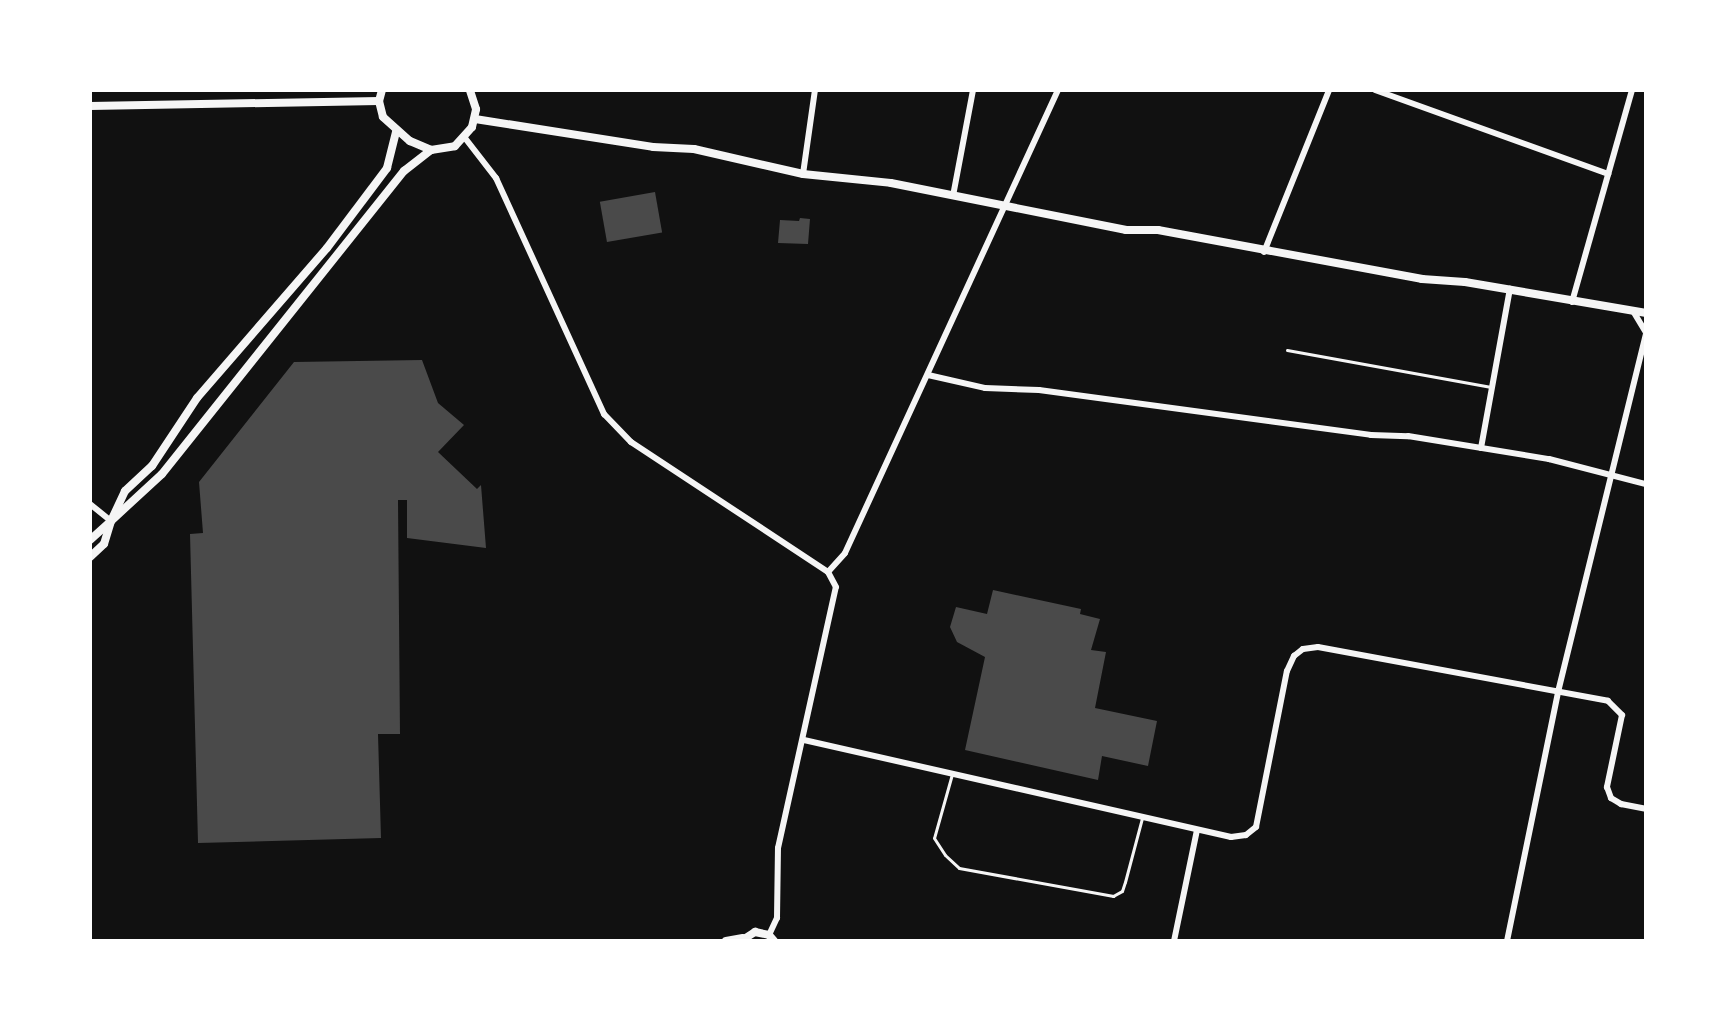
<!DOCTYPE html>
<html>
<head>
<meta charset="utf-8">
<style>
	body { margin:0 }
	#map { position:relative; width:1736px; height:1031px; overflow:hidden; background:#111; font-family:Manrope,sans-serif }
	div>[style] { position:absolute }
	.building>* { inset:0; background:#4a4a4a; transform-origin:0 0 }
	.service>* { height:3px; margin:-1.5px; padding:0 1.5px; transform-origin:1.5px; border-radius:1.5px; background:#f5f5f5 }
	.minor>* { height:6px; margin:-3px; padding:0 3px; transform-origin:3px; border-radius:3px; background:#f5f5f5 }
	.tertiary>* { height:8px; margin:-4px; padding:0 4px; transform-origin:4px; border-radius:4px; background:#f5f5f5 }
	span { translate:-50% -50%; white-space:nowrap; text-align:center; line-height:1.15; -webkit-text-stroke:6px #fff; paint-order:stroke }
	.frame { position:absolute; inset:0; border:92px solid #fff; pointer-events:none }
</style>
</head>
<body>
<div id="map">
	<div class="building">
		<div style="left:655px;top:192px;width:41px;height:56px;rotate:80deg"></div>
		<div style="clip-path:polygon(800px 218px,810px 219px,808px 244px,778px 243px,780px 220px,799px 221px)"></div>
		<div style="clip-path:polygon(422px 360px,438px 403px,464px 425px,438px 452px,477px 489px,481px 485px,486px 548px,407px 538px,407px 500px,398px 500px,400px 734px,378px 734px,381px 838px,198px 843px,190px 534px,203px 533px,199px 482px,294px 362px)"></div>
		<div style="clip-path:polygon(993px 590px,1081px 609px,1080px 614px,1100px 619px,1091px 650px,1106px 652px,1095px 708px,1157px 721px,1148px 766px,1102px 756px,1098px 780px,965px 750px,985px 657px,957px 642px,950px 627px,956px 607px,987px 614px)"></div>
	</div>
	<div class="service">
		<div style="left:1287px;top:350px;width:206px;rotate:10.3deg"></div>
		<div style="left:952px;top:774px;width:66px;rotate:105.7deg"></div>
		<div style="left:934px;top:838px;width:20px;rotate:57deg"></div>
		<div style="left:945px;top:855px;width:19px;rotate:43deg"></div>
		<div style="left:959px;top:868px;width:157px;rotate:10.3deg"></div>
		<div style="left:1113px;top:896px;width:10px;rotate:-29deg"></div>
		<div style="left:1122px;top:891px;width:9px;rotate:-72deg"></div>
		<div style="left:1125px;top:882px;width:66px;rotate:-75.1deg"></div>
	</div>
	<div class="minor">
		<div style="left:1375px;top:90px;width:248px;rotate:19.8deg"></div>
		<div style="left:465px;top:138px;width:51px;rotate:52.2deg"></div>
		<div style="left:496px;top:178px;width:260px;rotate:65.4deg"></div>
		<div style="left:604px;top:414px;width:39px;rotate:46deg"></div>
		<div style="left:631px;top:442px;width:236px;rotate:33.4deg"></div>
		<div style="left:803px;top:174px;width:85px;rotate:-81.9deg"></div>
		<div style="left:953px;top:196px;width:108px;rotate:-79.3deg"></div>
		<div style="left:1264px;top:252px;width:175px;rotate:-68.1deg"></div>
		<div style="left:1572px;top:302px;width:220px;rotate:-74.2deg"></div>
		<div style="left:1633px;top:311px;width:26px;rotate:59deg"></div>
		<div style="left:928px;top:375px;width:58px;rotate:12.8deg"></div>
		<div style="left:985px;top:388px;width:54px;rotate:2.1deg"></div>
		<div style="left:1039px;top:390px;width:335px;rotate:7.7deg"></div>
		<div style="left:1371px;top:435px;width:37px;rotate:2deg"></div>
		<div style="left:1408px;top:436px;width:143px;rotate:9.3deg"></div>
		<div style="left:1549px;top:459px;width:100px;rotate:14.5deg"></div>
		<div style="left:1481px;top:448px;width:162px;rotate:-79.7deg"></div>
		<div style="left:90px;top:504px;width:27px;rotate:39deg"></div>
		<div style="left:828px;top:572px;width:25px;rotate:-48deg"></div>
		<div style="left:845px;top:553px;width:510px;rotate:-65.3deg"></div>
		<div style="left:804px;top:740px;width:438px;rotate:12.8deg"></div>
		<div style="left:1231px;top:837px;width:15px;rotate:-8deg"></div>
		<div style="left:1246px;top:835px;width:13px;rotate:-39deg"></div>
		<div style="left:1256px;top:827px;width:159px;rotate:-78.8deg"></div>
		<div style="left:1287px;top:671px;width:17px;rotate:-65deg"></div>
		<div style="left:1294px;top:656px;width:11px;rotate:-38deg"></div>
		<div style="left:1303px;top:649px;width:15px;rotate:-8deg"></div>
		<div style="left:1318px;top:647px;width:295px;rotate:10.5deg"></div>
		<div style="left:1608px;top:701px;width:20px;rotate:45deg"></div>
		<div style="left:1622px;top:715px;width:74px;rotate:101.8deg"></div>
		<div style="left:1607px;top:787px;width:12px;rotate:70deg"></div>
		<div style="left:1611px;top:798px;width:12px;rotate:31deg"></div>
		<div style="left:1621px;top:804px;width:25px;rotate:11deg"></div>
		<div style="left:769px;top:935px;width:19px;rotate:-65deg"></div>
		<div style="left:777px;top:918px;width:70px;rotate:-89.2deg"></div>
		<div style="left:778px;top:848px;width:267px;rotate:-77.5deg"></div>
		<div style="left:836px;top:587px;width:17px;rotate:-118deg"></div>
		<div style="left:1174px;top:941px;width:113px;rotate:-78.3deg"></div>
		<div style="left:1507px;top:941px;width:254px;rotate:-78.4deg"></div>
		<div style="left:1558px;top:692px;width:369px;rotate:-76.2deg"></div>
	</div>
	<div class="tertiary">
		<div style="left:382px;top:90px;width:11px;rotate:105deg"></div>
		<div style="left:379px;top:101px;width:16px;rotate:76deg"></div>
		<div style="left:383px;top:117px;width:36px;rotate:42deg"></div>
		<div style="left:410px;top:141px;width:23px;rotate:23deg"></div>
		<div style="left:431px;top:150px;width:24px;rotate:-9deg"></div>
		<div style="left:455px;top:146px;width:25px;rotate:-48deg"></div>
		<div style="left:472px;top:127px;width:18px;rotate:-77deg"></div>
		<div style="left:476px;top:109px;width:20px;rotate:-108deg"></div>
		<div style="left:90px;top:106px;width:289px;rotate:-1deg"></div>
		<div style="left:475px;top:119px;width:180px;rotate:8.9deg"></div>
		<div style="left:653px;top:147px;width:41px;rotate:2.8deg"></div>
		<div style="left:694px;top:149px;width:112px;rotate:12.9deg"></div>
		<div style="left:803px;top:174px;width:88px;rotate:5.8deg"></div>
		<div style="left:891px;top:183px;width:240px;rotate:11.3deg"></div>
		<div style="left:1126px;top:230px;width:32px"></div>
		<div style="left:1158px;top:230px;width:269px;rotate:10.5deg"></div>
		<div style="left:1422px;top:279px;width:43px;rotate:4deg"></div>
		<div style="left:1465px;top:282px;width:184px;rotate:9.7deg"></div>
		<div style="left:90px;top:540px;width:28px;rotate:-42deg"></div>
		<div style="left:111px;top:521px;width:33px;rotate:-65deg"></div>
		<div style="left:125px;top:491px;width:37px;rotate:-43deg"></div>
		<div style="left:152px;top:466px;width:82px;rotate:-56.5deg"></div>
		<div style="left:197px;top:398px;width:198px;rotate:-49.1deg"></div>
		<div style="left:327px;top:248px;width:100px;rotate:-53.1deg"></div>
		<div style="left:387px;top:168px;width:38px;rotate:-76deg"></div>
		<div style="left:90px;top:557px;width:19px;rotate:-43deg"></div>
		<div style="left:104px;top:544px;width:24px;rotate:-73deg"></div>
		<div style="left:111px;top:521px;width:69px;rotate:-42.7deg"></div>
		<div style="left:162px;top:474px;width:388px;rotate:-51.4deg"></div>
		<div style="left:404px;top:171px;width:34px;rotate:-38deg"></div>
		<div style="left:726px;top:941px;width:17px;rotate:-10deg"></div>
		<div style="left:741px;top:941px;width:17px;rotate:-33deg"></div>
		<div style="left:755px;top:932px;width:14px;rotate:12deg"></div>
		<div style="left:769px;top:935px;width:8px;rotate:50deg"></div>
	</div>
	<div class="frame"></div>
</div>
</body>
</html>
